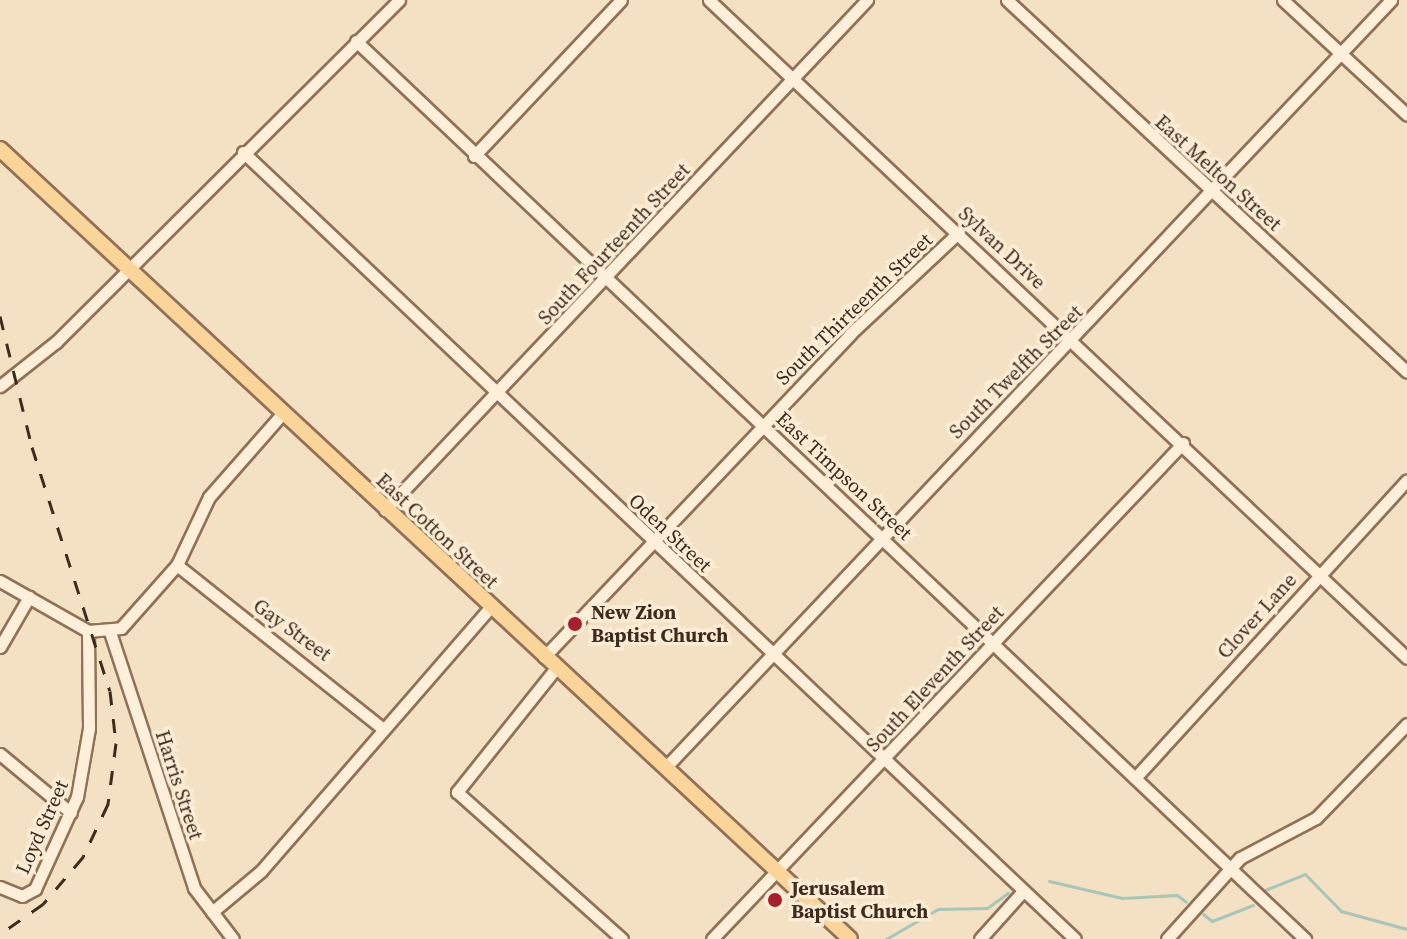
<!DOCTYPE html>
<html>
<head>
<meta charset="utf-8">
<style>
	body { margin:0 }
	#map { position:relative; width:1407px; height:939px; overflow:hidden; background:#f4e1c4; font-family:"Source Serif 4",serif }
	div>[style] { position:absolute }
	.stream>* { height:3px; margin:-1.5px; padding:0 1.5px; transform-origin:1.5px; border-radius:1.5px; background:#a6c6ba }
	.roads { filter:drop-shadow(2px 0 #917157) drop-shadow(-2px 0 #917157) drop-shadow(0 2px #917157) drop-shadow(0 -2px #917157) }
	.minor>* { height:11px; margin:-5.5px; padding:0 5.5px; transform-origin:5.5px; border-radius:5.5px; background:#fdefd9 }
	.major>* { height:14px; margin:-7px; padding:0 7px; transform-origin:7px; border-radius:7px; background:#fad498 }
	.rail>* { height:3px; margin-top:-1.5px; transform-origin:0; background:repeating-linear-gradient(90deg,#3f2b1d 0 14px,transparent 0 28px) }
	.dots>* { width:22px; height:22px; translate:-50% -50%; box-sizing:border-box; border:4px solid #faecd5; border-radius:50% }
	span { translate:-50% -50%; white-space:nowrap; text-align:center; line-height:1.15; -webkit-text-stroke:7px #faecd5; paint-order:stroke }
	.street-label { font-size:20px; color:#3f2b1d }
	.poi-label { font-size:20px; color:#3f2b1d; font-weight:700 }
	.left { translate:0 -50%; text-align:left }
</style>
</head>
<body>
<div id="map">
	<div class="stream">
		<div style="left:1049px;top:881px;width:75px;rotate:13.1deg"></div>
		<div style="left:1122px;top:898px;width:55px;rotate:-3.1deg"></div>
		<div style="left:1177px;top:895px;width:11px;rotate:38deg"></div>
		<div style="left:1265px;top:890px;width:43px;rotate:-21.8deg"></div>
		<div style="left:1305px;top:874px;width:52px;rotate:45.8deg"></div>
		<div style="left:1341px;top:911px;width:68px;rotate:15.3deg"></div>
		<div style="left:1203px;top:914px;width:11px;rotate:38deg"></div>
		<div style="left:1212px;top:921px;width:44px;rotate:-21.3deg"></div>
		<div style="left:886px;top:939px;width:60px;rotate:-30deg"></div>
		<div style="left:938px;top:909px;width:49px;rotate:-1.2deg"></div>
		<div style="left:987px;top:908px;width:26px;rotate:-36deg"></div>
	</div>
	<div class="roads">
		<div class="minor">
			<div style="left:709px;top:0;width:959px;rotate:43.31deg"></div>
			<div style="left:1007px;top:0;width:546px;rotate:42.92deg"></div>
			<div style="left:1283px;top:0;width:169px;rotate:42.8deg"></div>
			<div style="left:356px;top:41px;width:1307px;rotate:43.42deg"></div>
			<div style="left:243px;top:152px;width:1145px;rotate:43.41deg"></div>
			<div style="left:474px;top:156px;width:214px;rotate:-46.7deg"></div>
			<div style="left:0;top:386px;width:71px;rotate:-38.2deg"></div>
			<div style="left:56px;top:342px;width:484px;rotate:-44.9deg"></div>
			<div style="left:385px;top:510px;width:702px;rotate:-46.62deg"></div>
			<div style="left:177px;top:565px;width:262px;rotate:38.5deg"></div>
			<div style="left:0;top:581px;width:101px;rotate:29.6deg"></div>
			<div style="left:88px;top:631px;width:33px;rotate:-5deg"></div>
			<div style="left:121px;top:628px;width:84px;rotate:-48.4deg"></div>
			<div style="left:177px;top:565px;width:75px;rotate:-64.8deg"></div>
			<div style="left:209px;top:497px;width:111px;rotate:-48.7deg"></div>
			<div style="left:110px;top:632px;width:269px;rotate:71.8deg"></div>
			<div style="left:194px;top:888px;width:64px;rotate:52.6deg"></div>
			<div style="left:0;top:647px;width:58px;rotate:-59.9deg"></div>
			<div style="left:544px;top:657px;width:445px;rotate:-46.5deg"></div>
			<div style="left:850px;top:334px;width:149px;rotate:-43.1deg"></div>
			<div style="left:556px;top:668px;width:159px;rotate:128.6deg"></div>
			<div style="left:457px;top:792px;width:221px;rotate:41.7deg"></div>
			<div style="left:0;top:754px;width:92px;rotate:39.7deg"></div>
			<div style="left:665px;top:768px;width:1057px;rotate:-46.61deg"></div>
			<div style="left:1135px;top:778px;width:403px;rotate:-47.6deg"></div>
			<div style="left:0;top:887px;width:24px;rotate:22deg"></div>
			<div style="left:22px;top:896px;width:15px;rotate:-28deg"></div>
			<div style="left:35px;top:889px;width:101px;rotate:-65.5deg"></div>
			<div style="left:77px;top:797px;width:70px;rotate:-80.1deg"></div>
			<div style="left:89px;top:728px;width:97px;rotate:-90.6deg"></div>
			<div style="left:212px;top:912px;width:64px;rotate:-39.9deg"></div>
			<div style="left:261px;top:871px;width:349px;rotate:-49deg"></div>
			<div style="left:712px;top:939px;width:684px;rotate:-46.48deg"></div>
			<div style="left:980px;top:939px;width:64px;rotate:-48.1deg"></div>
			<div style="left:1167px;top:939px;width:109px;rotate:-48deg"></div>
			<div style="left:1240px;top:858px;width:86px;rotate:-27.8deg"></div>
			<div style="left:1316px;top:818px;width:131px;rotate:-45.9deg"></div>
		</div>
		<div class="major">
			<div style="left:0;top:149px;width:1160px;rotate:42.9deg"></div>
		</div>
	</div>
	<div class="rail">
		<div style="left:0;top:316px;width:135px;rotate:76.3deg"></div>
		<div style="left:32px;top:447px;width:256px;rotate:72.3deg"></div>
		<div style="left:110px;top:691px;width:52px;rotate:83.4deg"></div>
		<div style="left:116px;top:743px;width:62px;rotate:97.5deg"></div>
		<div style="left:108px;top:804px;width:59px;rotate:115.3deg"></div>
		<div style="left:83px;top:857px;width:62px;rotate:130.4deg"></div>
		<div style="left:43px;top:904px;width:52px;rotate:145.1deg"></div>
	</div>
	<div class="dots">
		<div style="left:575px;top:624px;background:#a8202c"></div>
		<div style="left:775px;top:900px;background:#a8202c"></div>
	</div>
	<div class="street-label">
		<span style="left:1218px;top:173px;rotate:42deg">East Melton Street</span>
		<span style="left:614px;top:244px;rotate:-47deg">South Fourteenth Street</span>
		<span style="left:1002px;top:248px;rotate:43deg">Sylvan Drive</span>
		<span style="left:854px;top:309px;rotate:-44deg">South Thirteenth Street</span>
		<span style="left:1016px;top:372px;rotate:-45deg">South Twelfth Street</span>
		<span style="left:844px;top:476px;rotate:43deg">East Timpson Street</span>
		<span style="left:437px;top:531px;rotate:43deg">East Cotton Street</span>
		<span style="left:670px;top:533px;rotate:43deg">Oden Street</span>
		<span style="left:1257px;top:616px;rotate:-48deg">Clover Lane</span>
		<span style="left:292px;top:630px;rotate:36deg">Gay Street</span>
		<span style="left:935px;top:679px;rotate:-47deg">South Eleventh Street</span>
		<span style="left:179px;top:785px;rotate:72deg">Harris Street</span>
		<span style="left:42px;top:827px;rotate:-66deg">Loyd Street</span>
	</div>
	<div class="poi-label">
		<span class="left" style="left:591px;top:624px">New Zion<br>Baptist Church</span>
		<span class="left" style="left:791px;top:900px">Jerusalem<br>Baptist Church</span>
	</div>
</div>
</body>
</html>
